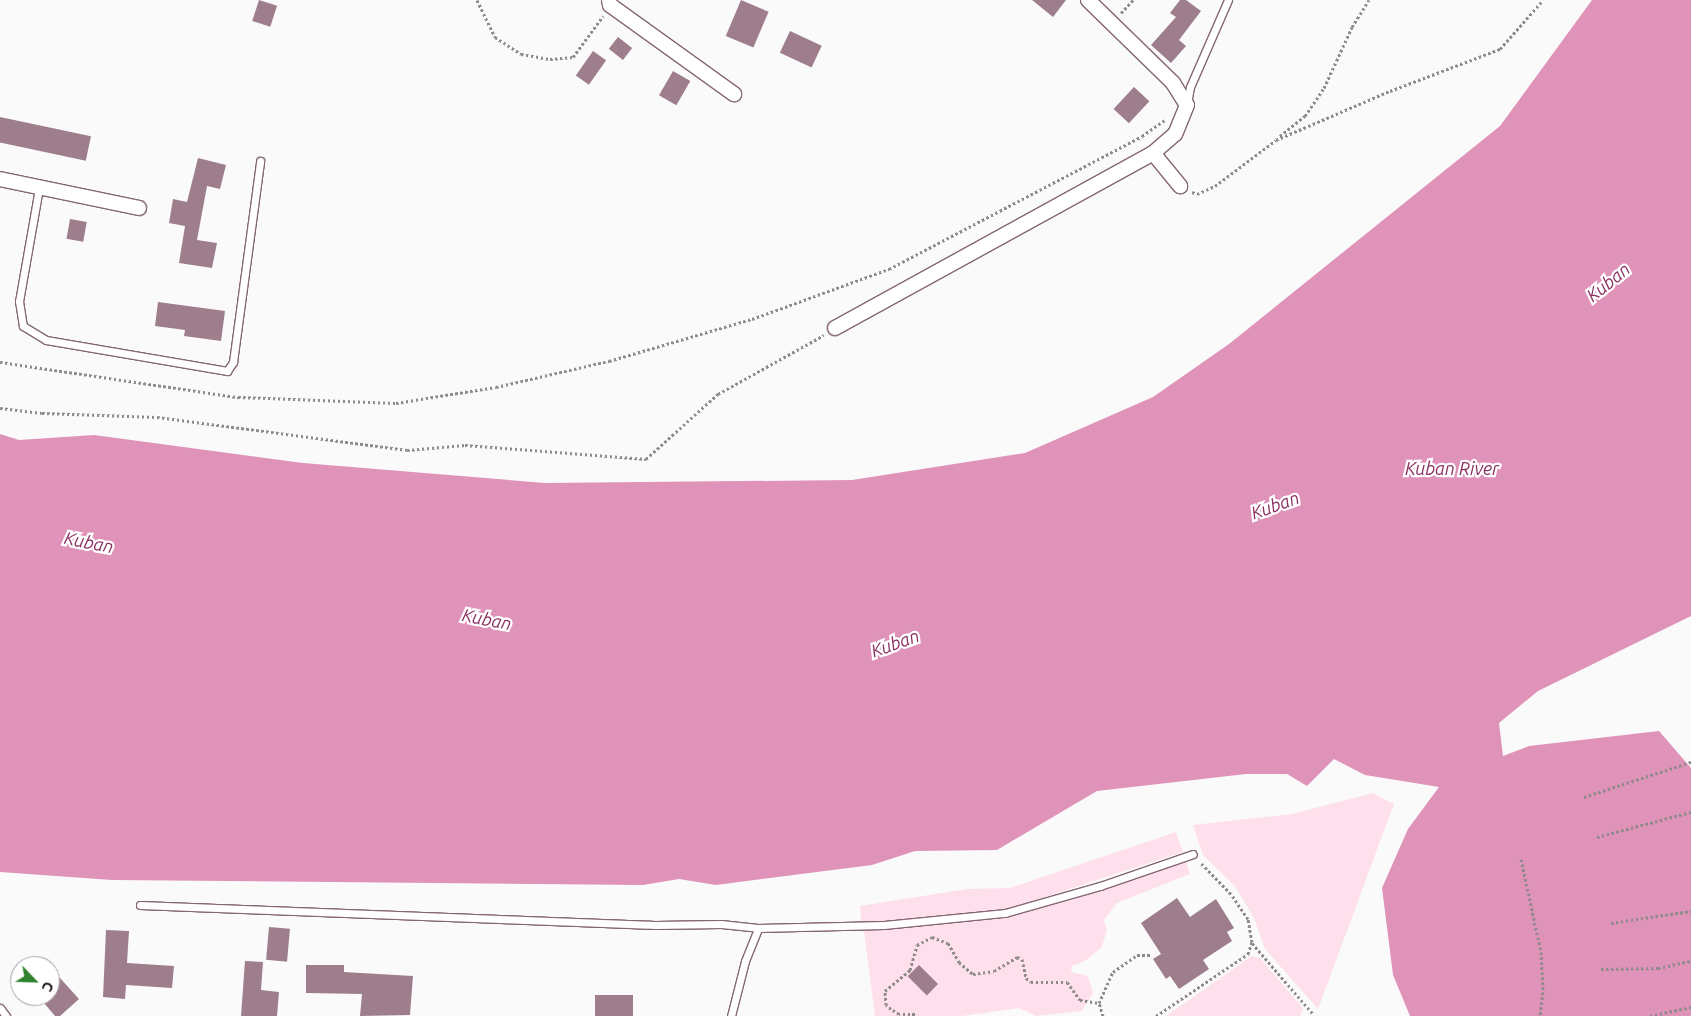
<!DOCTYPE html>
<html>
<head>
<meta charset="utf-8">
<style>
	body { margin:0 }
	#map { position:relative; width:1691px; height:1016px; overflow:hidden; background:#fafafa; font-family:Ubuntu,sans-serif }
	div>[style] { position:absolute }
	.green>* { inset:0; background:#fee0ed }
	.water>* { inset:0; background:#e093b8 }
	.building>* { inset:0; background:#9e7e8c; transform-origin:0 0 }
	.path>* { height:3px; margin-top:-1.5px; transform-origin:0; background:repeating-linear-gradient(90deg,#908a8d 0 2.5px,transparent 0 5px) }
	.roads { filter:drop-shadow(1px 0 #846674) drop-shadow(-1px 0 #846674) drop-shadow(0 1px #846674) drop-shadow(0 -1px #846674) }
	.service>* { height:7px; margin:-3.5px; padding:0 3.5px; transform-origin:3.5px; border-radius:3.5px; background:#fff }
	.minor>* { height:14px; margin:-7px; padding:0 7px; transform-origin:7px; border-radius:7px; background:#fff }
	span { translate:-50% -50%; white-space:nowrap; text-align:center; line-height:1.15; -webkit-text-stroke:4.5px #fff; paint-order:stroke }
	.water-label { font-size:18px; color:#8b3162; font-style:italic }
	.north { position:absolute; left:10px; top:956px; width:50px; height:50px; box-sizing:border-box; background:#fff; border:1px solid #a39fa1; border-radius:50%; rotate:114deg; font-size:14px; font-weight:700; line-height:20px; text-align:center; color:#1a0e14 }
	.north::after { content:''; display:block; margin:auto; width:18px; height:22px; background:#2e812d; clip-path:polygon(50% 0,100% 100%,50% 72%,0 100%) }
</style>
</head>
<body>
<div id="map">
	<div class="green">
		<div style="clip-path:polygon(1373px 793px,1394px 804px,1318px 1009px,1265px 949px,1254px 918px,1235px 886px,1203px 855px,1193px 825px,1292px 814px)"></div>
		<div style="clip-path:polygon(1176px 832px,1183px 852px,1002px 911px,882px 922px,861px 921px,860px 906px,967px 889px,1010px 888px)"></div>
		<div style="clip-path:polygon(1186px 861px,1190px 874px,1117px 903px,1104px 920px,1107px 931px,1101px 948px,1085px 961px,1072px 966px,1071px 972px,1088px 976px,1093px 993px,1082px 1011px,1036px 1016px,1019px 1008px,962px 1016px,875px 1016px,864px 931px,1006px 918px,1102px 891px)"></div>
		<div style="clip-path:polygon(1252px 956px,1260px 958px,1303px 1008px,1300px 1016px,1166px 1016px)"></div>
	</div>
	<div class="water">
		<div style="clip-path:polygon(1592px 0,1691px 0,1691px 616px,1538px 691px,1499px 723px,1503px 756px,1529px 746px,1659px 731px,1691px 768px,1691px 1016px,1410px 1016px,1393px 975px,1382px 888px,1408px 829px,1439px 787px,1365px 775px,1334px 759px,1307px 786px,1287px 774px,1246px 774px,1097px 791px,997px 850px,915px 851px,872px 865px,716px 885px,679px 879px,643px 885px,112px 880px,0 872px,0 434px,19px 440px,94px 435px,303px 463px,545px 483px,852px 480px,1025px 453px,1153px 397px,1229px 344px,1500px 126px)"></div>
	</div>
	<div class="building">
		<div style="left:259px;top:0;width:19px;height:22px;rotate:18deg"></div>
		<div style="left:741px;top:0;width:30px;height:39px;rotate:23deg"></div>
		<div style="clip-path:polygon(1032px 0,1066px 0,1053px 17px)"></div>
		<div style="clip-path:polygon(1180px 0,1186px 0,1201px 11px,1179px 40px,1186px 46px,1171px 63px,1151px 45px,1176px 17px,1170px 13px)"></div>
		<div style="left:790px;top:31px;width:35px;height:24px;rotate:25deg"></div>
		<div style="left:618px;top:37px;width:18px;height:15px;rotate:38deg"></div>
		<div style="left:593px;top:51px;width:16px;height:30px;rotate:35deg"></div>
		<div style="left:673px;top:71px;width:20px;height:28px;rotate:30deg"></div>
		<div style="left:1134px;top:87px;width:21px;height:30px;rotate:43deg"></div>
		<div style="left:0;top:117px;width:93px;height:25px;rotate:12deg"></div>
		<div style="clip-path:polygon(198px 158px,226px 165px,220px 189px,207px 186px,197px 240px,217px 243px,212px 268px,179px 263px,185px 226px,169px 223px,173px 199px,187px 202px)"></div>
		<div style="left:70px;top:219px;width:17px;height:20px;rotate:10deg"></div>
		<div style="clip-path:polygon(158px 302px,225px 311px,221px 341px,184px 336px,185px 330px,155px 326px)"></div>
		<div style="clip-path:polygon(1177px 898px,1190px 917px,1216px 899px,1234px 928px,1227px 932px,1232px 941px,1203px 960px,1209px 969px,1179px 989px,1170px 976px,1166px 979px,1153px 959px,1161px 954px,1141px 923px)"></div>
		<div style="left:269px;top:927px;width:21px;height:33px;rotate:5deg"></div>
		<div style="clip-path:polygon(106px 930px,129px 931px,127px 963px,174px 966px,172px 988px,126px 985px,125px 999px,103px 997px)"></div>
		<div style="clip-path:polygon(245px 961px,263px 962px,261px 990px,279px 992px,277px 1016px,241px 1016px)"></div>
		<div style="clip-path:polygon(306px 965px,344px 965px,344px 972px,413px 976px,410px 1015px,360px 1016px,362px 994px,306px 993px)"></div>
		<div style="left:919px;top:965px;width:27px;height:16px;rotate:45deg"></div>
		<div style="clip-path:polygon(50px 967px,79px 999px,60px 1016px,55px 1016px,38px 996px,50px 996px)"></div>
		<div style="left:595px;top:995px;width:38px;height:21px"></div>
	</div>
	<div class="path">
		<div style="left:477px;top:0;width:41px;rotate:64.1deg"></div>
		<div style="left:495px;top:37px;width:31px;rotate:33deg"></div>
		<div style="left:521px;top:54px;width:29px;rotate:10deg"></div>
		<div style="left:550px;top:59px;width:23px;rotate:-5deg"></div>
		<div style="left:573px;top:57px;width:51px;rotate:-53.8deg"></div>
		<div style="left:1121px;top:13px;width:18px;rotate:-47deg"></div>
		<div style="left:1280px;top:136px;width:32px;rotate:-39deg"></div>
		<div style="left:1305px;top:116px;width:34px;rotate:-56deg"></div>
		<div style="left:1324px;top:88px;width:67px;rotate:-65.3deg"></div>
		<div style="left:1352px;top:27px;width:32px;rotate:-58deg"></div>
		<div style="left:1192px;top:192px;width:5px;rotate:22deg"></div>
		<div style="left:1197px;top:194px;width:20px;rotate:-24deg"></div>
		<div style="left:1215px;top:186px;width:76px;rotate:-37deg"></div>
		<div style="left:1276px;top:140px;width:124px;rotate:-23.3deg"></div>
		<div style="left:1390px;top:91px;width:118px;rotate:-20.9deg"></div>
		<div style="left:1500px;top:49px;width:65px;rotate:-48.7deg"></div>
		<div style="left:0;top:362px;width:241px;rotate:8.4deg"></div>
		<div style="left:238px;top:397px;width:158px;rotate:2.2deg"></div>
		<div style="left:396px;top:403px;width:101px;rotate:-9.1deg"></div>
		<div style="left:496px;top:387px;width:116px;rotate:-13deg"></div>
		<div style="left:609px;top:361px;width:149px;rotate:-16.4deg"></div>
		<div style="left:752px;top:319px;width:146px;rotate:-20.1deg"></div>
		<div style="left:889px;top:269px;width:286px;rotate:-27.7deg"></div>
		<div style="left:1142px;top:136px;width:29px;rotate:-35deg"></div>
		<div style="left:0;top:408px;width:42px;rotate:6.8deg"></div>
		<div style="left:42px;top:413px;width:115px;rotate:2deg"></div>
		<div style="left:157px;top:417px;width:252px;rotate:7.5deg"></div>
		<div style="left:407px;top:450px;width:58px;rotate:-4.9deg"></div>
		<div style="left:465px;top:445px;width:182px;rotate:4.4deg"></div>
		<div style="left:646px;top:459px;width:97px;rotate:-42.1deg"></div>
		<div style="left:718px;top:394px;width:121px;rotate:-29.1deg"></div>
		<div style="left:1584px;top:797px;width:113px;rotate:-18.1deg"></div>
		<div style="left:1597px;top:837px;width:97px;rotate:-14.9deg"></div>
		<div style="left:1521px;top:859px;width:95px;rotate:77.9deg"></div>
		<div style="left:1541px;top:952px;width:40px;rotate:87.1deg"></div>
		<div style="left:1543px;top:992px;width:24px;rotate:97deg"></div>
		<div style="left:1611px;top:923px;width:81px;rotate:-8.5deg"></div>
		<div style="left:1252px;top:943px;width:94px;rotate:49.3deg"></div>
		<div style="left:1601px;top:969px;width:57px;rotate:-1deg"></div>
		<div style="left:1658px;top:968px;width:34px;rotate:-12deg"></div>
		<div style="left:915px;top:1014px;width:16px;rotate:180deg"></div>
		<div style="left:899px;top:1014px;width:9px;rotate:-148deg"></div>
		<div style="left:891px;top:1009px;width:6px;rotate:-141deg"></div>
		<div style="left:886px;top:1005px;width:14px;rotate:-94deg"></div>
		<div style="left:885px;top:991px;width:33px;rotate:-40deg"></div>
		<div style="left:910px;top:970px;width:26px;rotate:-74deg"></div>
		<div style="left:917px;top:945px;width:17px;rotate:-28deg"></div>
		<div style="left:932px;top:937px;width:17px;rotate:21deg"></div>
		<div style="left:948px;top:943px;width:22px;rotate:60deg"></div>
		<div style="left:959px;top:962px;width:18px;rotate:41deg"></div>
		<div style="left:973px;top:974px;width:21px;rotate:-8deg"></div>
		<div style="left:994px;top:971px;width:27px;rotate:-31deg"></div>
		<div style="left:1017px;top:957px;width:5px;rotate:22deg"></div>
		<div style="left:1022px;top:959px;width:19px;rotate:78deg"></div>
		<div style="left:1026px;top:978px;width:6px;rotate:39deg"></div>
		<div style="left:1031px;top:982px;width:36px"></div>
		<div style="left:1067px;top:982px;width:22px;rotate:54deg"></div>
		<div style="left:1080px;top:1000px;width:19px;rotate:9deg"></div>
		<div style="left:1103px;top:1016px;width:14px;rotate:-107deg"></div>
		<div style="left:1099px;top:1003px;width:34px;rotate:-66deg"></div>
		<div style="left:1113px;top:972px;width:29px;rotate:-35deg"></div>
		<div style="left:1137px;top:955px;width:14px"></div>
		<div style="left:1156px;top:1016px;width:111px;rotate:-34deg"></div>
		<div style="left:1248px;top:954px;width:13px;rotate:-72deg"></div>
		<div style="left:1252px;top:942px;width:23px;rotate:-100deg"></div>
		<div style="left:1248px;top:919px;width:30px;rotate:-124deg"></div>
		<div style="left:1231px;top:894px;width:45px;rotate:-134.1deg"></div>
		<div style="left:1650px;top:1016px;width:42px;rotate:-12.4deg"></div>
	</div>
	<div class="roads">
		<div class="service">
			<div style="left:1187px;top:104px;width:17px;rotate:-80deg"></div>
			<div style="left:1190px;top:87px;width:95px;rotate:-66.4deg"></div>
			<div style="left:39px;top:188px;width:115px;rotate:100deg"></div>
			<div style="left:19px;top:301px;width:25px;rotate:81deg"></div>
			<div style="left:23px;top:326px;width:27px;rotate:31deg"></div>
			<div style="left:46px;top:340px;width:184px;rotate:9.7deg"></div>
			<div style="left:227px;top:371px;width:11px;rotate:-56deg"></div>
			<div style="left:233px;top:362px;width:203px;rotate:-82.3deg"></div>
			<div style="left:140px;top:905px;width:515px;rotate:2.22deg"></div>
			<div style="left:655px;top:925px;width:66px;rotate:-0.9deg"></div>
			<div style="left:721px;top:924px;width:37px;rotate:6deg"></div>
			<div style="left:758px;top:928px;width:126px;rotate:-1.4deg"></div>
			<div style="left:884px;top:925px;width:122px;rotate:-5.7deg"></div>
			<div style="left:1005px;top:913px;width:99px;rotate:-15.9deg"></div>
			<div style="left:1100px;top:886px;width:98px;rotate:-19deg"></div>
			<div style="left:0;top:1008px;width:10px;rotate:53deg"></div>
			<div style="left:731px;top:1016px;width:57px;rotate:-75.7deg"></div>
			<div style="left:745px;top:961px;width:35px;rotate:-68deg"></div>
		</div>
		<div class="minor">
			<div style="left:609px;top:0;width:5px;rotate:79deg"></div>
			<div style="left:610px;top:5px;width:153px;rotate:35.7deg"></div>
			<div style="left:1088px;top:0;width:119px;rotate:44.3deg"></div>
			<div style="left:1173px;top:83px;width:26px;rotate:58deg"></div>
			<div style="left:1187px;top:105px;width:31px;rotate:112deg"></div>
			<div style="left:1175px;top:134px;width:29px;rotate:139deg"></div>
			<div style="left:1153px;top:153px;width:43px;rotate:50.7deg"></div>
			<div style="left:0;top:179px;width:142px;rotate:11.8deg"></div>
			<div style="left:835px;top:328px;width:363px;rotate:-28.8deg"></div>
		</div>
	</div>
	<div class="water-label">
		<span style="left:1608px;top:282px;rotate:-39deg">Kuban</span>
		<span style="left:1452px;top:468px">Kuban River</span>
		<span style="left:1275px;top:505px;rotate:-20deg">Kuban</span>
		<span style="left:89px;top:542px;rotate:11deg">Kuban</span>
		<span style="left:487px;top:619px;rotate:11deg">Kuban</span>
		<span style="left:895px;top:643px;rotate:-20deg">Kuban</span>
	</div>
	<div class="north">С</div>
</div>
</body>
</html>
